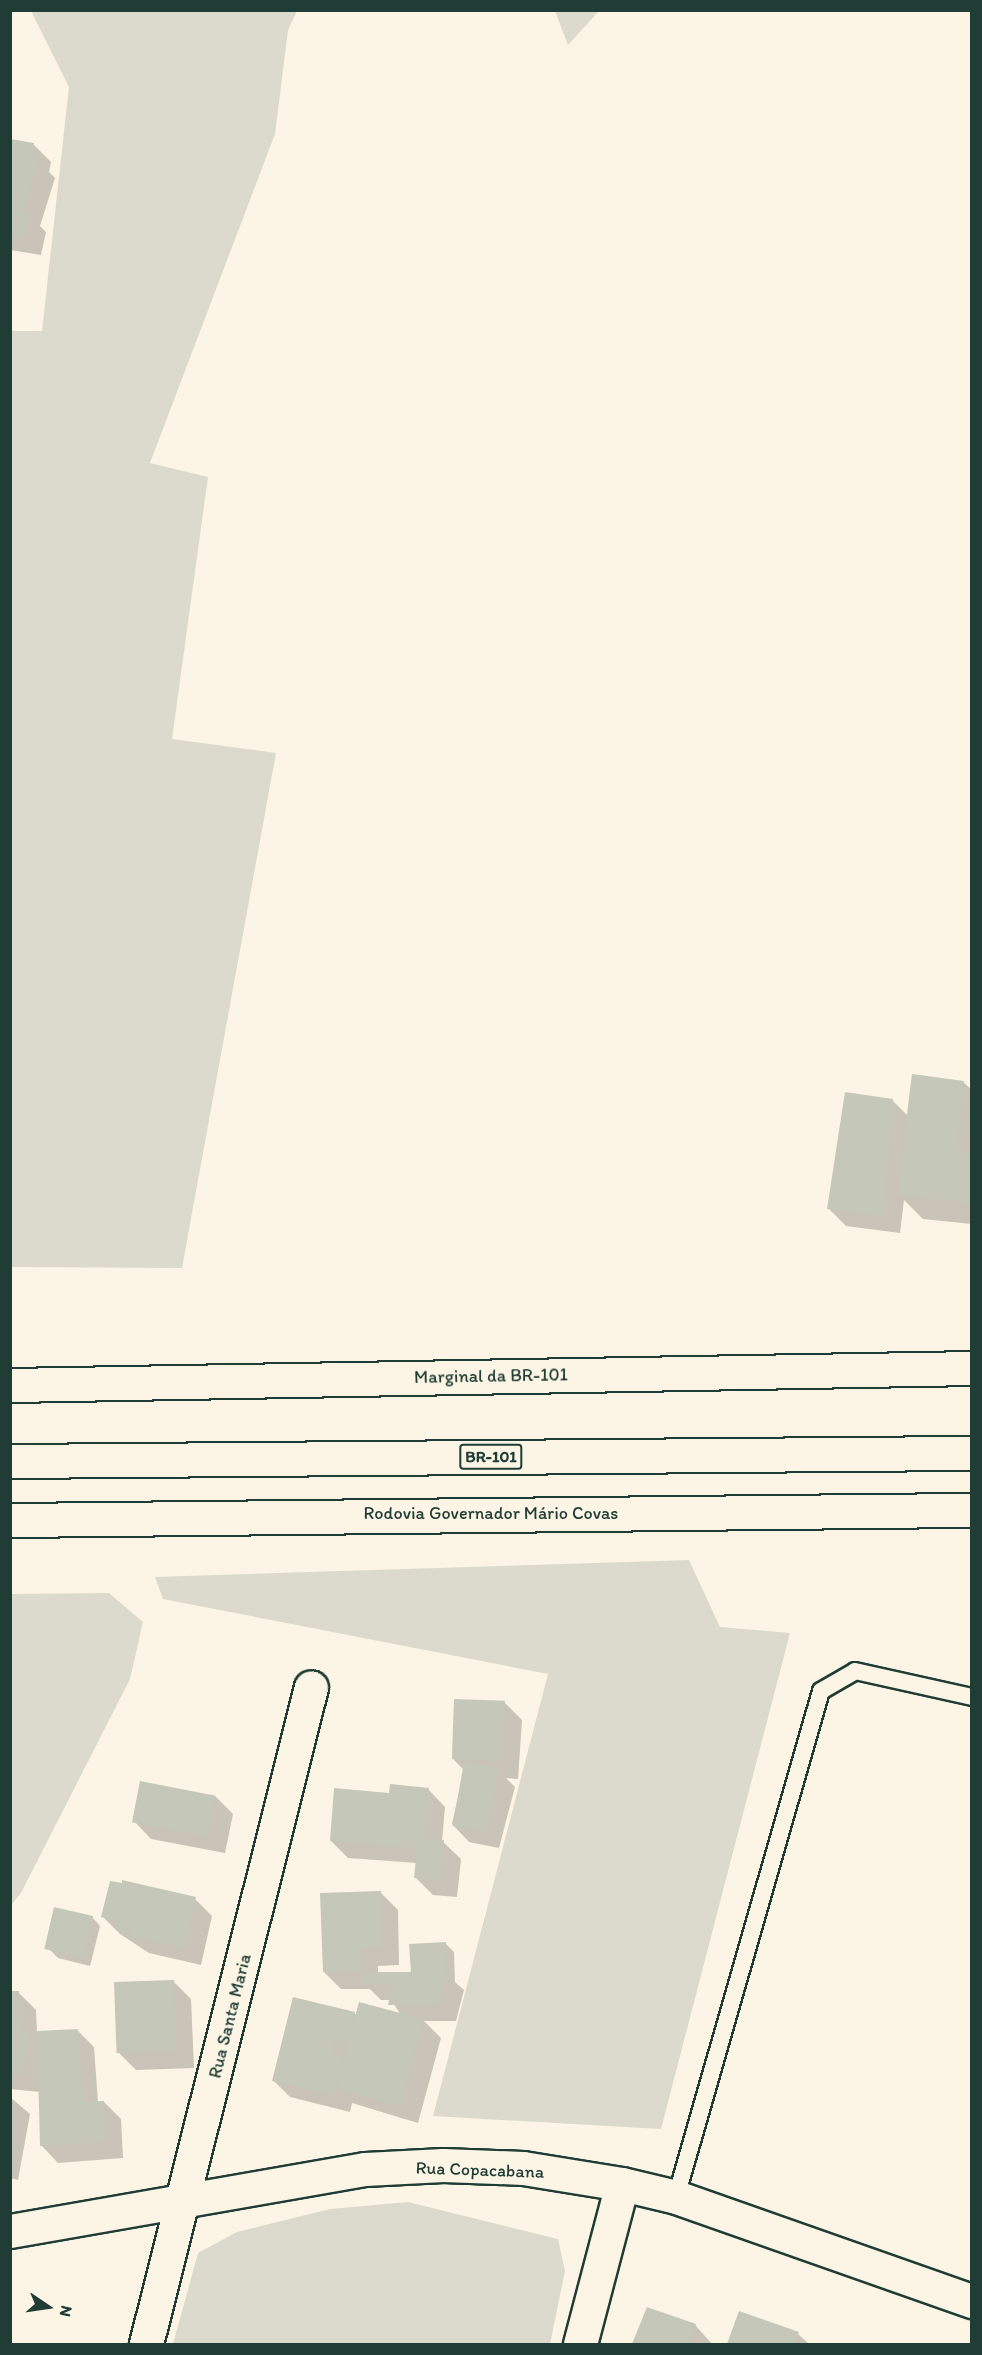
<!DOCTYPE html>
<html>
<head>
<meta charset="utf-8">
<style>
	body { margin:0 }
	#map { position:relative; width:982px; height:2355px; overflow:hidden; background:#fcf5e5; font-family:Itim,sans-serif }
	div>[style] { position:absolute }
	.green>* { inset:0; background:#dcdacc }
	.shadow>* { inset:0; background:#0003 }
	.building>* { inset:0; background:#c5c7b9; transform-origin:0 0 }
	.roads { filter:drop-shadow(2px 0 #1f3d34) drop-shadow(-2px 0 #1f3d34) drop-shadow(0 2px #1f3d34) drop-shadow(0 -2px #1f3d34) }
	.lane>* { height:16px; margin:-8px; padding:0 8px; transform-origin:8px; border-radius:8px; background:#fcf5e5 }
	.street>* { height:33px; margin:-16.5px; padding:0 16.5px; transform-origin:16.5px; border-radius:16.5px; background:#fcf5e5 }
	.secondary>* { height:33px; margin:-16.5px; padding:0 16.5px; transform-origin:16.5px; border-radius:16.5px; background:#fcf5e5 }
	.highway>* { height:33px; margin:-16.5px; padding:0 16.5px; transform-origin:16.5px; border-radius:16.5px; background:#fcf5e5 }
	span { translate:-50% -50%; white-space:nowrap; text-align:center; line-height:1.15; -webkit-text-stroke:4.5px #fcf5e5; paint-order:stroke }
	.shield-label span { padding:2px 4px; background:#fcf5e5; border:2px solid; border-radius:4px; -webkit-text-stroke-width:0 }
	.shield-label { font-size:16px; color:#1f3d34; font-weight:700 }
	.street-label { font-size:18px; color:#1f3d34 }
	.frame { position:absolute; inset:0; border:12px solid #1f3d34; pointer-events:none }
	.north { position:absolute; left:18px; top:2277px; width:60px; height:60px; -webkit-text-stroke:4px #fcf5e5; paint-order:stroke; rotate:103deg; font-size:16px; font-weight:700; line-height:24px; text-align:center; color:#1f3d34 }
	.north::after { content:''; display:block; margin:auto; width:21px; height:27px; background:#1f3d34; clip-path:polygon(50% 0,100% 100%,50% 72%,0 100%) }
</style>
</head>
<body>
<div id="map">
	<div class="green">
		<div style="clip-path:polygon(31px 11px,297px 11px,288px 30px,275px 134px,150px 463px,208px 477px,172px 739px,276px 753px,182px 1268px,11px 1267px,10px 331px,42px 331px,69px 87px)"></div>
		<div style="clip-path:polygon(555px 11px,599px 11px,568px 45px)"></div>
		<div style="clip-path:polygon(689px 1560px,720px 1627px,790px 1633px,661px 2129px,433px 2116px,548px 1674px,163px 1599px,155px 1577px)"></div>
		<div style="clip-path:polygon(109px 1593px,143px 1622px,130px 1679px,21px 1893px,11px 1905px,11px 1594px)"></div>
		<div style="clip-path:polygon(408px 2202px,558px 2239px,565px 2271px,550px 2344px,173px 2344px,198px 2253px,237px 2232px,330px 2209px)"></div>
	</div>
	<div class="shadow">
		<div style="clip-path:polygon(10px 141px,34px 145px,51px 162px,49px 172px,55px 178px,40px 226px,46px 232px,41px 255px,10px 250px)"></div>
		<div style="clip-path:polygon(963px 1082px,972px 1090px,972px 1224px,923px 1219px,904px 1200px,900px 1233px,846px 1226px,829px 1209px,892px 1100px,908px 1116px)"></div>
		<div style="clip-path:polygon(505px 1703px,522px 1720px,518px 1779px,506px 1778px,515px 1787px,499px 1848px,469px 1842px,452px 1824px,464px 1770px,452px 1758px)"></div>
		<div style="clip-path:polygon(428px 1789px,445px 1807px,442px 1841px,461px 1859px,457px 1897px,433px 1895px,416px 1878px,417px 1863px,348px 1858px,331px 1841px,391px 1795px)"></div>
		<div style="clip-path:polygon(216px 1797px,233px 1814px,225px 1853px,151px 1839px,134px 1821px)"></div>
		<div style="clip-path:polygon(380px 1892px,398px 1910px,399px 1965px,378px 1966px,378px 1974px,415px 1973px,445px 1943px,454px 1952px,455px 1982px,464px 1990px,456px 2021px,424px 2021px,441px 2038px,418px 2123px,352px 2103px,350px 2112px,290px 2097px,273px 2080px,354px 2014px,401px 2015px,391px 2000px,381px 2000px,370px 1989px,341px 1989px,324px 1972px)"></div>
		<div style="clip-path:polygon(195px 1899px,212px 1916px,201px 1965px,149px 1953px,120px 1934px,102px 1916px)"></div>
		<div style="clip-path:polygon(92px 1917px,100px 1926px,90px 1966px,58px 1958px,49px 1949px)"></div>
		<div style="clip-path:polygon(174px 1982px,191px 1999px,194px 2068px,136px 2070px,119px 2053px)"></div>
		<div style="clip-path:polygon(10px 1993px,19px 1993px,36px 2010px,37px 2033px,77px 2030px,94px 2047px,98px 2102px,104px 2102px,121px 2119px,123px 2158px,58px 2163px,41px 2145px,40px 2092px,10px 2089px)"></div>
		<div style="clip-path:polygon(10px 2097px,30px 2114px,18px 2180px,10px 2178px)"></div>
		<div style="clip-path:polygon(648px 2309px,695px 2325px,712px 2344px,634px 2344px)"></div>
		<div style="clip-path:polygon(740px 2313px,798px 2334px,809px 2344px,731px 2344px)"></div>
	</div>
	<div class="building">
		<div style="clip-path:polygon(10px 139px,34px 143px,32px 158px,39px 159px,23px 212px,30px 213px,24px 239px,10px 237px)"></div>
		<div style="clip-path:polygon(912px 1074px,964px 1081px,956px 1152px,972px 1154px,972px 1203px,897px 1195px)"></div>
		<div style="clip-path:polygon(845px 1092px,893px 1099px,884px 1216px,827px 1209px)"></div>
		<div style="left:454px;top:1699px;width:51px;height:60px;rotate:2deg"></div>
		<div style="left:464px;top:1762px;width:35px;height:65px;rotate:10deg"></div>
		<div style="left:140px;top:1781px;width:77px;height:42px;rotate:11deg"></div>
		<div style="clip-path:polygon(390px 1784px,429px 1788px,424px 1839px,444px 1840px,440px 1881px,414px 1878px,417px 1848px,330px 1841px,334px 1788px,389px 1793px)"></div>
		<div style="clip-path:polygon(122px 1880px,196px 1897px,184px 1948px,131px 1936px,132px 1931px,114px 1927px,116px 1921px,101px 1917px,110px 1881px,122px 1883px)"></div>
		<div style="clip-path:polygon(381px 1891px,382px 1948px,361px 1949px,362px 1972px,323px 1972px,320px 1893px)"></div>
		<div style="left:54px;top:1907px;width:40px;height:43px;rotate:13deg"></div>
		<div style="clip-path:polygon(446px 1942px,447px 1971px,439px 2005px,388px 2005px,392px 1984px,362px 1983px,366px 1972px,411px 1972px,409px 1944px)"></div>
		<div style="left:174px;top:1980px;width:71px;height:60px;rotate:88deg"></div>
		<div style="clip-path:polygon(10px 1991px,19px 1991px,21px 2030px,30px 2032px,22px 2075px,10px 2074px)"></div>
		<div style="clip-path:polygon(293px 1997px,355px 2012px,347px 2043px,335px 2039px,332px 2054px,343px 2057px,333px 2095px,272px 2081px)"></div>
		<div style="left:359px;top:2002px;width:67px;height:90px;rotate:15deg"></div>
		<div style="clip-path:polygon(78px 2029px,83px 2102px,104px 2101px,106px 2142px,40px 2146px,37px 2031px)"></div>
		<div style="clip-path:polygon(647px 2307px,696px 2324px,689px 2344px,632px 2344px)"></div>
		<div style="clip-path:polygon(739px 2311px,799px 2332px,795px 2344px,727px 2344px)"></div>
	</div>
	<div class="roads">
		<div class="lane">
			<div style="left:676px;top:2197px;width:526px;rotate:-74.01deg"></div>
			<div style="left:821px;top:1691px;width:39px;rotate:-30deg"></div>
			<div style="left:855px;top:1671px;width:120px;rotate:12.5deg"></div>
		</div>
		<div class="street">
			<div style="left:146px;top:2344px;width:677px;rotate:-75.9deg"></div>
			<div style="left:580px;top:2344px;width:165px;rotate:-75.3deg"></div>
		</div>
		<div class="secondary">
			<div style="left:10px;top:1385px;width:962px;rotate:-1.01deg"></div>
			<div style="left:10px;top:2231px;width:360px;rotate:-9.9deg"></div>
			<div style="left:365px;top:2169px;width:78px;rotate:-2.9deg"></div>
			<div style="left:443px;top:2165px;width:80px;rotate:2.1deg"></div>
			<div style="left:523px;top:2168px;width:100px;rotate:9.2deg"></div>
			<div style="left:622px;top:2184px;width:56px;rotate:13.5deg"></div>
			<div style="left:676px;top:2197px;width:314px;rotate:19.4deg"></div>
		</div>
		<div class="highway">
			<div style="left:10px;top:1461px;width:962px;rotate:-0.48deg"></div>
			<div style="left:10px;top:1520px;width:962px;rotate:-0.6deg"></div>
		</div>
	</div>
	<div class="shield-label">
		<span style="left:491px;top:1457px">BR-101</span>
	</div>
	<div class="street-label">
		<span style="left:491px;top:1376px;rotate:-1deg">Marginal da BR-101</span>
		<span style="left:491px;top:1513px">Rodovia Governador Mário Covas</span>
		<span style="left:230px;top:2016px;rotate:-76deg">Rua Santa Maria</span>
		<span style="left:480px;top:2170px;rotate:2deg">Rua Copacabana</span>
	</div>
	<div class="frame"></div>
	<div class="north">N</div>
</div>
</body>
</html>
